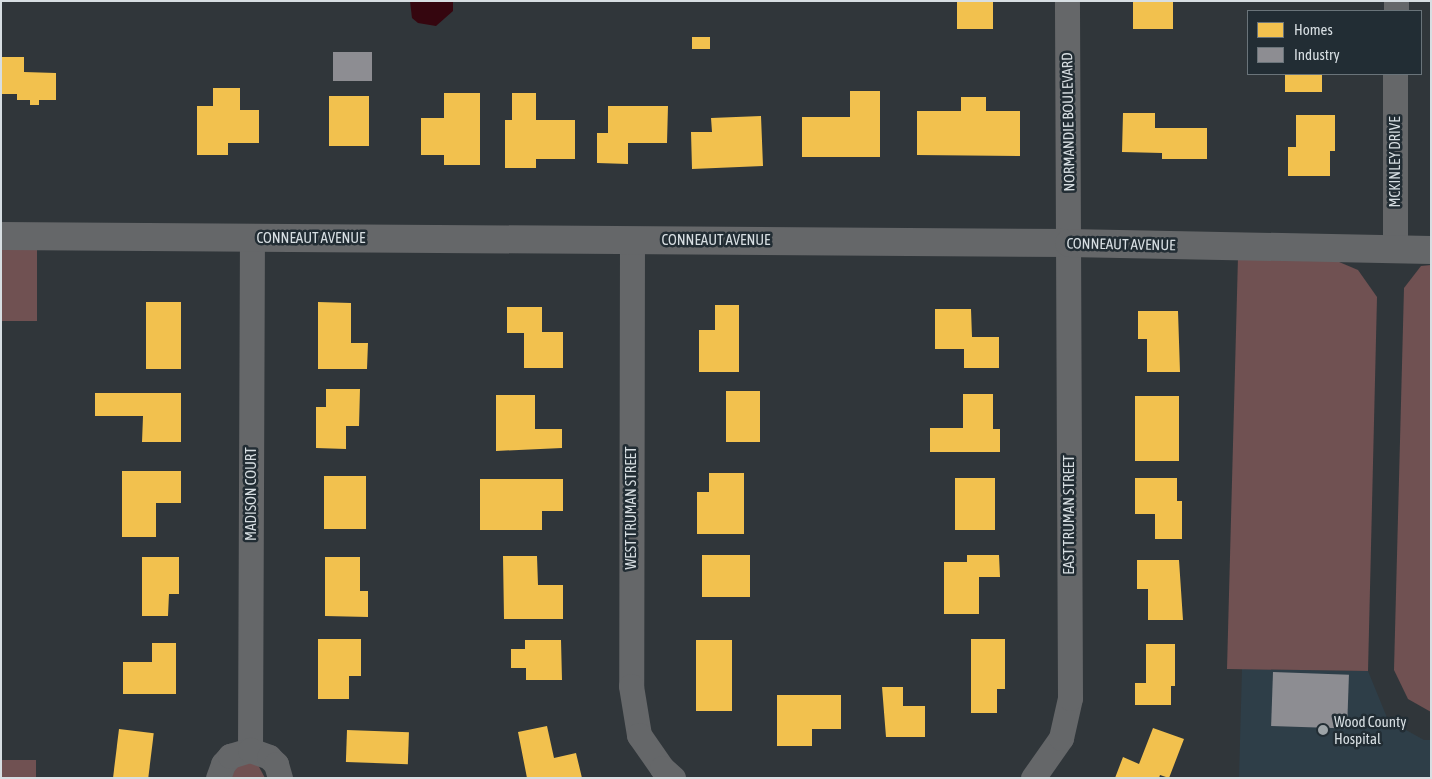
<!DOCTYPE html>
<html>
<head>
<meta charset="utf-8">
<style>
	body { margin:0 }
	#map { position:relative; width:1432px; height:779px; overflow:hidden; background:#30363a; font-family:"Asap Condensed",sans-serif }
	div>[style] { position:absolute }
	.built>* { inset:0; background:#2e3e48 }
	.green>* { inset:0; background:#705152; transform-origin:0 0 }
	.water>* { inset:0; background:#35060f }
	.homes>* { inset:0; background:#f2c14e; transform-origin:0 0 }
	.industry>* { inset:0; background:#8d8d92; transform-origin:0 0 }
	.minor>* { height:25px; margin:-12.5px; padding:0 12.5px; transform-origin:12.5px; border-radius:12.5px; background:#656769 }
	.tertiary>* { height:28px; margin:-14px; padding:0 14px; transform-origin:14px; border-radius:14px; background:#656769 }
	.dots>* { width:14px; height:14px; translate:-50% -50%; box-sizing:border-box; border:2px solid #222d34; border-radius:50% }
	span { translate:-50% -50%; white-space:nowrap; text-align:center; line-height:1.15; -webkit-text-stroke:5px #222d34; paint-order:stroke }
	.street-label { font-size:15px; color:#d7dee2 }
	.poi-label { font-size:15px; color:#d7dee2 }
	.left { translate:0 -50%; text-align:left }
	.frame { position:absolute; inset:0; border:2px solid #d7dee2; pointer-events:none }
	.legend { position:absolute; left:1247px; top:10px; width:175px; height:65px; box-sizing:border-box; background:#222d34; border:1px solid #6a747a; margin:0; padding:6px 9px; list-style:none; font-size:15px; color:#d7dee2 }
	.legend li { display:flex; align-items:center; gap:10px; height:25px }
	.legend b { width:25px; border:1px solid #6a747a }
</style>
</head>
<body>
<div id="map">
	<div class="built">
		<div style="clip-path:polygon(1242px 669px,1368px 671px,1388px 720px,1424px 740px,1431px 740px,1431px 778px,1239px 778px)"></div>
	</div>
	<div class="green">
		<div style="left:1px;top:236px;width:36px;height:85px"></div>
		<div style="clip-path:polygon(1238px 257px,1332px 259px,1358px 270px,1377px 297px,1368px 671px,1227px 669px)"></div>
		<div style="clip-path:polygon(1431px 265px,1431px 712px,1408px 699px,1394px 670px,1404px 288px,1421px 266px)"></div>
		<div style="left:1px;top:760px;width:35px;height:18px"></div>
		<div style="clip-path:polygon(247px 762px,258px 765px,265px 778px,231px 778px,236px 767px)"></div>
	</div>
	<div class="water">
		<div style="clip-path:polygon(410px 1px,453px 1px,453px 11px,436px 26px,418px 23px,412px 18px)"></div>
	</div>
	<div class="homes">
		<div style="left:957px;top:1px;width:36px;height:28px"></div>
		<div style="left:1133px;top:1px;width:40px;height:28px"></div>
		<div style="left:692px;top:37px;width:18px;height:12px"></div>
		<div style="clip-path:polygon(1px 57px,24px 57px,24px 72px,56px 73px,56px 100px,39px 100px,39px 105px,30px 105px,30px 100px,17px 100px,17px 94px,1px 94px)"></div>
		<div style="left:1285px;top:74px;width:37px;height:18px"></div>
		<div style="clip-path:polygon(213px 88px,240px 88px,240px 110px,259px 110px,259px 143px,228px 143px,228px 155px,197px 155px,197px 106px,213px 106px)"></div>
		<div style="clip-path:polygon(850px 91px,880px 91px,880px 157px,802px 157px,802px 117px,850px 117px)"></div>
		<div style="clip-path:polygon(444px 93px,480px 93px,480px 165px,444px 165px,444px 155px,421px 155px,421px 118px,444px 118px)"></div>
		<div style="clip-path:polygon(512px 93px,536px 93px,536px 120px,575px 120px,575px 159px,536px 159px,536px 168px,505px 168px,505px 120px,512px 120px)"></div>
		<div style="left:329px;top:96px;width:40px;height:50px"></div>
		<div style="clip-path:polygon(961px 97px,986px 97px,986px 111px,1020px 111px,1020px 156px,917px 155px,917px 111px,961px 111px)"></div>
		<div style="clip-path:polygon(608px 106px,668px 106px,667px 143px,628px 143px,628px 164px,597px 163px,597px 133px,608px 133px)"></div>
		<div style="clip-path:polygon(1123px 113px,1155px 113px,1155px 128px,1207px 128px,1207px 159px,1162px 159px,1162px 153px,1122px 152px)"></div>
		<div style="clip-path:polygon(1296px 115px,1335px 115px,1335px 151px,1330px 151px,1330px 176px,1288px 176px,1288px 147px,1296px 147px)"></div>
		<div style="clip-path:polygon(761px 116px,763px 166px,692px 169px,691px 132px,712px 132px,711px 118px)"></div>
		<div style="left:146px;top:302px;width:35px;height:67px"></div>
		<div style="clip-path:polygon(318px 302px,351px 303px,351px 343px,368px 343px,367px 369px,318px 369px)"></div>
		<div style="clip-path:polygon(715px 305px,739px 305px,739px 372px,699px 372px,699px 330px,715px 330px)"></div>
		<div style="clip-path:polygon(507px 307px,542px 307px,542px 332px,563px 332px,563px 368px,524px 368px,524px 333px,507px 333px)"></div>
		<div style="clip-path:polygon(935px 309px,971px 309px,972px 337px,999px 337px,999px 368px,964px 368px,964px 349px,935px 349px)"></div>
		<div style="clip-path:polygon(1138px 311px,1178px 311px,1180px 372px,1147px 372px,1147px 339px,1138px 339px)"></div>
		<div style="clip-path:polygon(326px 389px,360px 389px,359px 426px,346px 426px,346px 449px,316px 448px,316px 407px,326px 407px)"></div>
		<div style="left:726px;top:391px;width:34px;height:51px"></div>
		<div style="clip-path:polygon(95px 393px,181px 393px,181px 442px,142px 442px,143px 416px,95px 416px)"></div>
		<div style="clip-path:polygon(963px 394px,993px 394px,993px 429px,1000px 429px,1000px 452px,930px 452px,930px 428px,963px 428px)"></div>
		<div style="clip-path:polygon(496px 395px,535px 395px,535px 429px,562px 429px,562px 448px,496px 451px)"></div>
		<div style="left:1135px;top:396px;width:44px;height:65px"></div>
		<div style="clip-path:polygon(122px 471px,181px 471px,181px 503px,156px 503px,156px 537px,122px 537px)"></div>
		<div style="clip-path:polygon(709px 473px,744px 473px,744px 534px,697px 534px,697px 492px,709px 492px)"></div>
		<div style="left:324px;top:476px;width:42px;height:53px"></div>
		<div style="left:955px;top:478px;width:40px;height:52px"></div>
		<div style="clip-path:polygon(1135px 478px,1177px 478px,1177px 501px,1182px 501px,1182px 539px,1155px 539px,1155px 514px,1135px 514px)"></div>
		<div style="clip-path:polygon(480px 479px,563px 479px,563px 511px,542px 511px,542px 530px,480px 530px)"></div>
		<div style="left:702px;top:555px;width:48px;height:42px"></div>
		<div style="clip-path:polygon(967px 555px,999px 555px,1000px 577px,979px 577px,979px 614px,944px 614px,944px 562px,967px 562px)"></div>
		<div style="clip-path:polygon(503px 556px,537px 556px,538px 585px,563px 585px,563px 619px,504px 619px)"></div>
		<div style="clip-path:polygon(142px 557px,179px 557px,179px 594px,169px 594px,168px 616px,142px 616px)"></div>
		<div style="clip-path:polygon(325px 557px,360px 557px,360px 591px,368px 591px,368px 617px,325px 616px)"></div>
		<div style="clip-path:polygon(1137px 560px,1179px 560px,1183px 620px,1148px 620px,1148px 589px,1137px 589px)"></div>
		<div style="clip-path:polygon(318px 639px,361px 639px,361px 676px,349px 676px,349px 699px,318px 699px)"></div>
		<div style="clip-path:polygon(971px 639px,1005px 639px,1005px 689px,997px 689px,997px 713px,971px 713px)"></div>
		<div style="clip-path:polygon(525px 640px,561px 640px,562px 680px,526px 680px,526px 668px,511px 668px,511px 649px,525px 649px)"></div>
		<div style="left:696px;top:640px;width:36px;height:71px"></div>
		<div style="clip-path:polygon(152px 643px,176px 643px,176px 694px,123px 694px,123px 662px,152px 662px)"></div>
		<div style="clip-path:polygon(1146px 644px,1175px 644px,1175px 686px,1171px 686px,1171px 705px,1135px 705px,1135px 683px,1146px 683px)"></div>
		<div style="clip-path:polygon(882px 687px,903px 687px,903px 706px,925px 706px,925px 737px,886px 737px)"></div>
		<div style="clip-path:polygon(777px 695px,841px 695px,841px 729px,812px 729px,812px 746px,777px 746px)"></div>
		<div style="clip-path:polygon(547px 726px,554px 758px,576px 753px,582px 778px,527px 778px,518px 732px)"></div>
		<div style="clip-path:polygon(1153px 728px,1184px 739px,1169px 778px,1160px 775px,1159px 778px,1115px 778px,1123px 757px,1139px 764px)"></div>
		<div style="left:119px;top:729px;width:35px;height:49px;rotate:7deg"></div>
		<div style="left:347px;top:730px;width:62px;height:32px;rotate:2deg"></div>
	</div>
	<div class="industry">
		<div style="left:333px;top:52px;width:39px;height:29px"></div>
		<div style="left:1273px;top:672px;width:76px;height:54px;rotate:2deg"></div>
	</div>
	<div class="minor">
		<div style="left:1396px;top:11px;width:10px;rotate:-90deg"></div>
		<div style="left:632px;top:239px;width:447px;rotate:90.1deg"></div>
		<div style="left:631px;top:686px;width:50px;rotate:80.7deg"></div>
		<div style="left:639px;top:735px;width:40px;rotate:55.1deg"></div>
		<div style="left:662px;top:768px;width:15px;rotate:42deg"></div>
		<div style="left:1395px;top:249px;width:175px;rotate:-90deg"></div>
		<div style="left:250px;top:750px;width:512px;rotate:-89.78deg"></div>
		<div style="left:218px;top:778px;width:15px;rotate:-70deg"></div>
		<div style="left:223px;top:764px;width:11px;rotate:-49deg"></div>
		<div style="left:230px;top:756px;width:21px;rotate:-17deg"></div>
		<div style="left:250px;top:750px;width:20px;rotate:20deg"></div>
		<div style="left:269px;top:757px;width:10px;rotate:45deg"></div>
		<div style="left:276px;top:764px;width:15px;rotate:74deg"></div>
		<div style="left:1033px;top:778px;width:49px;rotate:-55deg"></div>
		<div style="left:1061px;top:738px;width:41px;rotate:-77.3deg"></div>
		<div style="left:1070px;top:698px;width:697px;rotate:-90.25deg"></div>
	</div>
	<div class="tertiary">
		<div style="left:1px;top:236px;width:1068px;rotate:0.38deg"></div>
		<div style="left:1069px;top:243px;width:362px;rotate:1.1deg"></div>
	</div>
	<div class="dots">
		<div style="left:1323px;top:730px;background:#9da3a7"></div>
	</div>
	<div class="street-label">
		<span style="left:1068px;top:122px;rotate:-91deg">NORMANDIE BOULEVARD</span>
		<span style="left:1395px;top:162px;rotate:-90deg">MCKINLEY DRIVE</span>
		<span style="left:311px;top:238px">CONNEAUT AVENUE</span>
		<span style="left:716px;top:240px">CONNEAUT AVENUE</span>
		<span style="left:1121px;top:244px;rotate:1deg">CONNEAUT AVENUE</span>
		<span style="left:251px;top:494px;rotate:-90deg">MADISON COURT</span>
		<span style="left:631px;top:508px;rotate:-90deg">WEST TRUMAN STREET</span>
		<span style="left:1069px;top:515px;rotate:-90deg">EAST TRUMAN STREET</span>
	</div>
	<div class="poi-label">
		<span class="left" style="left:1334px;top:730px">Wood County<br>Hospital</span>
	</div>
	<div class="frame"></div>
	<ul class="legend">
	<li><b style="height:14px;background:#f2c14e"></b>Homes</li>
	<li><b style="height:14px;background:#8d8d92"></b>Industry</li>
	</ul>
</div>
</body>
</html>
